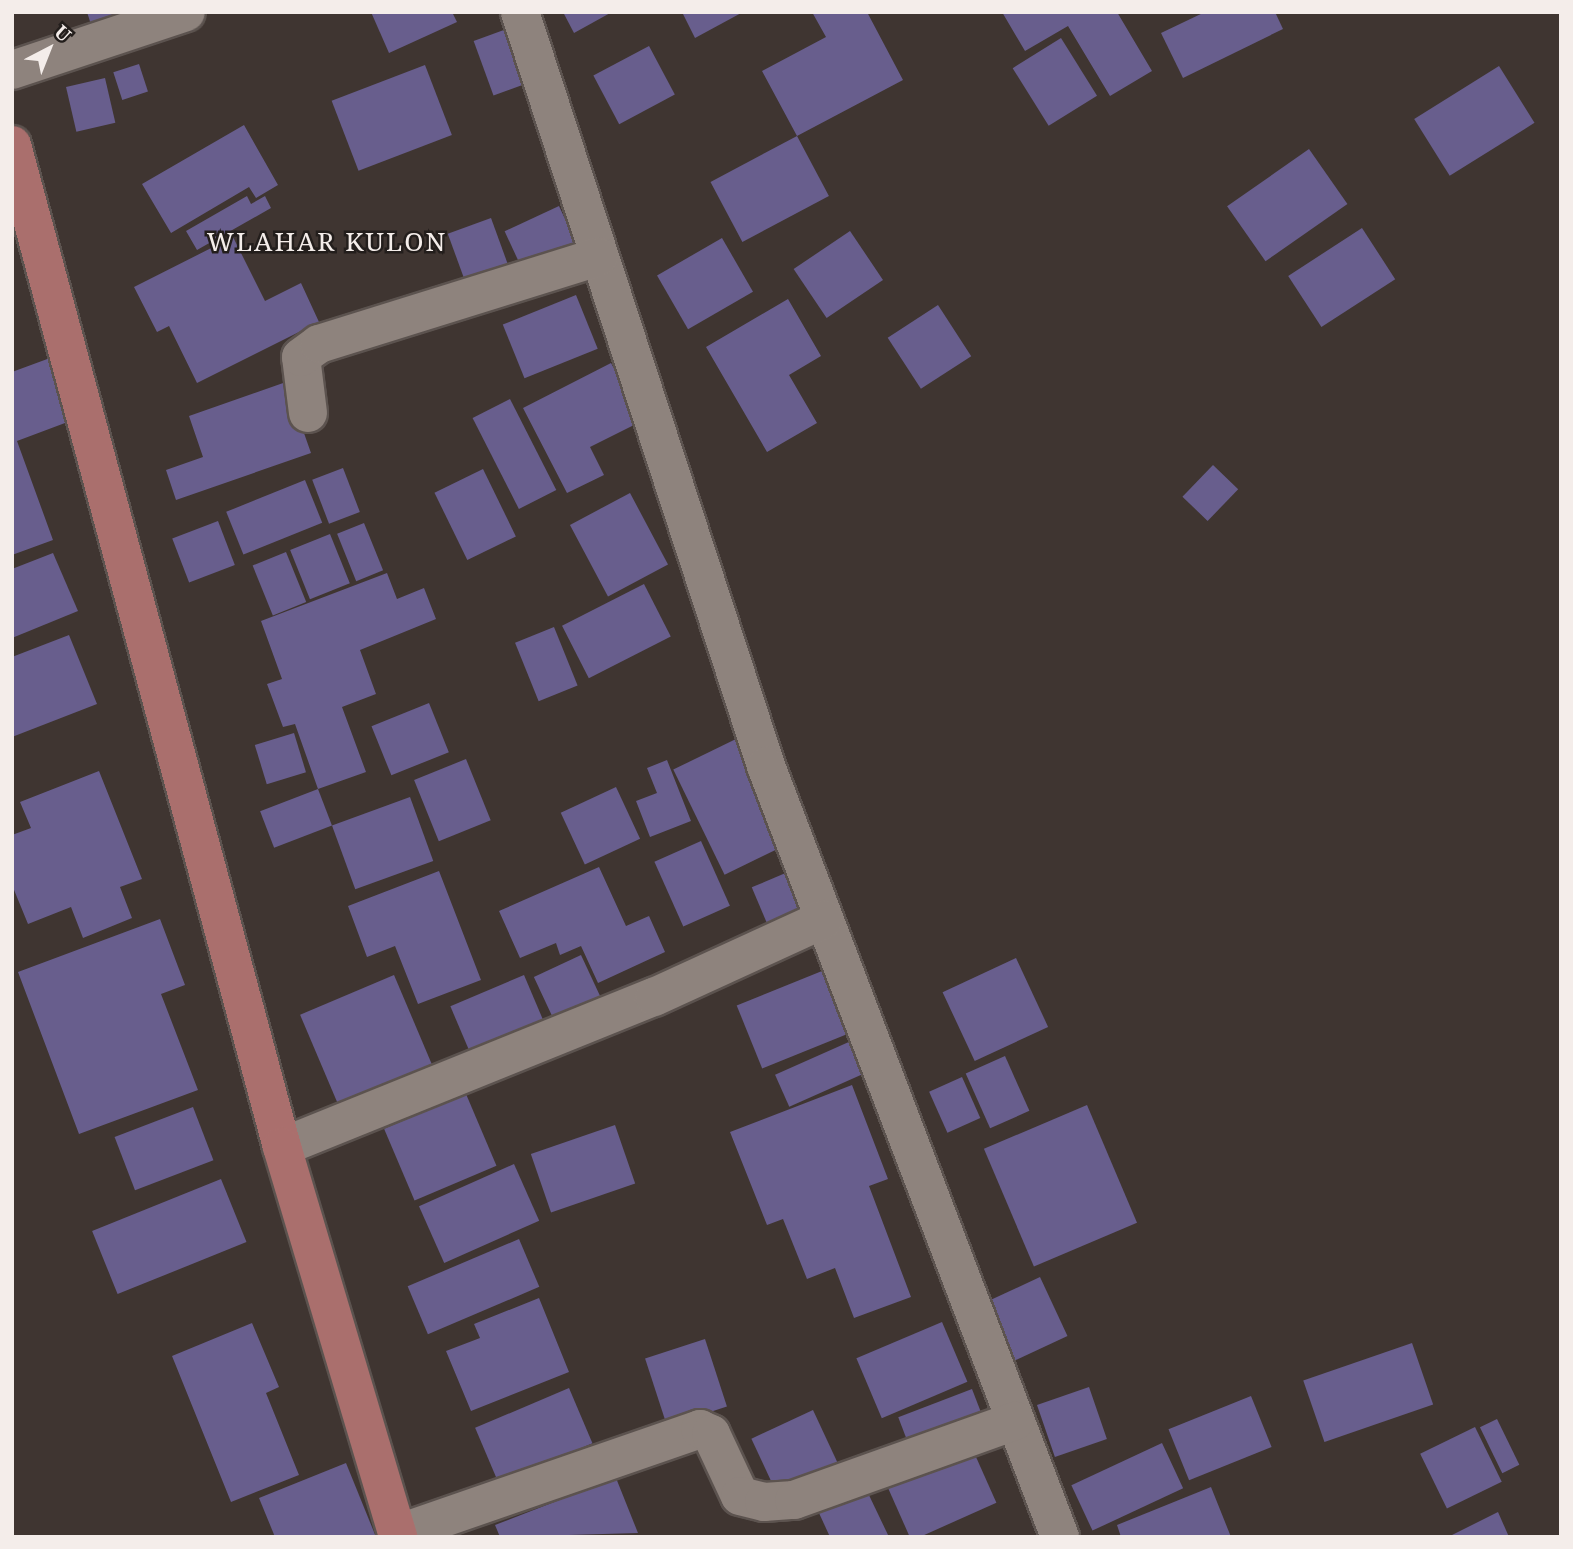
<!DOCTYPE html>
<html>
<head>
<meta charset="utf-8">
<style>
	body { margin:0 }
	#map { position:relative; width:1573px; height:1549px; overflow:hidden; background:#3f3531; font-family:"Noto Serif",serif }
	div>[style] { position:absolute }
	.building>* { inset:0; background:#685e8d; transform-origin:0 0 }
	.roads { filter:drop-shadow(2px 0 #5c534f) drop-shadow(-2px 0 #5c534f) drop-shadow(0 2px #5c534f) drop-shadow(0 -2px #5c534f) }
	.minor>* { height:38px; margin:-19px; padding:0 19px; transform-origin:19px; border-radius:19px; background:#8e837d }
	.major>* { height:38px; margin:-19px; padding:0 19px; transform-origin:19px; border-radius:19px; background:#aa6f6d }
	span { translate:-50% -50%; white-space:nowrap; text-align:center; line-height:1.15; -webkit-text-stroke:5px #231e1c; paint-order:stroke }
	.quarter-label { font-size:26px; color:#f4edea; letter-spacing:2px }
	.frame { position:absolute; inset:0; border:14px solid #f4edea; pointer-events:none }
	.north { position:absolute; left:14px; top:14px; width:70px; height:70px; -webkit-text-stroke:5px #231e1c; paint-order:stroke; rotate:42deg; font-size:19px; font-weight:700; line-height:28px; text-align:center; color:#f4edea }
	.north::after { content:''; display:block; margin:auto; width:24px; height:32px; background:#f4edea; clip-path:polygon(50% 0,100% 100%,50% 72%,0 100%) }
</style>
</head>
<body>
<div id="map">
	<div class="building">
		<div style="clip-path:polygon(87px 12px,169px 12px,95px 37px)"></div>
		<div style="clip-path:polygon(371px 12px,452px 12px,457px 22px,389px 53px)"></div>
		<div style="clip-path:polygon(563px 12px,612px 12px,574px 33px)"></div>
		<div style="clip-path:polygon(682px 12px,743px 12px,695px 38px)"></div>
		<div style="clip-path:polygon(812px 12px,867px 12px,903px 80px,797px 136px,762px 71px,826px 37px)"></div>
		<div style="clip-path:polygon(1002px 12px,1117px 12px,1152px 71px,1110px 96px,1068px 26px,1025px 51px)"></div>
		<div style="clip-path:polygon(1205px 12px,1275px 12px,1283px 29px,1183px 78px,1161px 33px)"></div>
		<div style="left:515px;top:26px;width:58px;height:44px;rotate:70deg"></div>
		<div style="left:1061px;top:38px;width:68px;height:57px;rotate:58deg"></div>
		<div style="left:649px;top:46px;width:55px;height:63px;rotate:62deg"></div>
		<div style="left:139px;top:64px;width:29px;height:27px;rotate:72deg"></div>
		<div style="left:425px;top:65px;width:75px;height:100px;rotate:69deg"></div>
		<div style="left:1499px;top:66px;width:67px;height:100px;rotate:58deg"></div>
		<div style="left:105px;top:78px;width:46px;height:40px;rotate:77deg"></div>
		<div style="clip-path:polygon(244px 125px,278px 185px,256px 198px,249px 187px,171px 233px,142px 184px)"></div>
		<div style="left:797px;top:136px;width:68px;height:98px;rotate:62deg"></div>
		<div style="left:1309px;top:149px;width:67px;height:100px;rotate:55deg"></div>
		<div style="clip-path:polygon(247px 196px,251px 204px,265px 196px,271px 208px,197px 250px,186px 231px)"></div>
		<div style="left:559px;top:206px;width:44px;height:60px;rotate:65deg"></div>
		<div style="left:491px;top:218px;width:61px;height:46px;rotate:70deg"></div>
		<div style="left:1362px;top:228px;width:61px;height:88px;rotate:57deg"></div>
		<div style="left:850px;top:231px;width:59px;height:68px;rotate:56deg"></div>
		<div style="clip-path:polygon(233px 237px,265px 301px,301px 283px,319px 322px,197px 383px,169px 326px,157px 332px,134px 287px)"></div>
		<div style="left:722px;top:238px;width:62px;height:75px;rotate:60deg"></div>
		<div style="left:576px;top:295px;width:58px;height:79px;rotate:68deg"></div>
		<div style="clip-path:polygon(788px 299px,821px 356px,789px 375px,817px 423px,767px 452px,706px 347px)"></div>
		<div style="left:938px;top:305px;width:61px;height:60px;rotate:57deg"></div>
		<div style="clip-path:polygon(50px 358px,73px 420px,17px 441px,53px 540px,12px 555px,12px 372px)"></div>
		<div style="clip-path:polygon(611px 363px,642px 421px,590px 447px,604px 475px,567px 493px,523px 408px)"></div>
		<div style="clip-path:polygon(286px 382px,311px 453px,176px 500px,166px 470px,203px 457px,189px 416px)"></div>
		<div style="left:510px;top:399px;width:102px;height:42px;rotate:63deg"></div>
		<div style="left:1213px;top:465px;width:35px;height:44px;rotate:44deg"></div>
		<div style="left:343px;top:468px;width:47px;height:33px;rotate:69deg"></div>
		<div style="left:483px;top:469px;width:75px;height:54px;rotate:64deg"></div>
		<div style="left:305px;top:480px;width:46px;height:85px;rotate:68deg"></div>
		<div style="left:630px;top:493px;width:81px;height:68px;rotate:62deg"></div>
		<div style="left:218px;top:521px;width:47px;height:49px;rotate:69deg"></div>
		<div style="left:364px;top:523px;width:51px;height:29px;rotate:68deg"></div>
		<div style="left:330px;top:534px;width:53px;height:43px;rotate:68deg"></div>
		<div style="left:286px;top:552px;width:54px;height:36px;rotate:68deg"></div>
		<div style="clip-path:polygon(53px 553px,78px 611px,12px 638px,12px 569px)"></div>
		<div style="clip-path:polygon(387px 573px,397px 599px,424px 588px,436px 619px,360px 650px,376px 694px,342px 707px,366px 772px,318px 789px,295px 724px,283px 727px,267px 684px,282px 679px,261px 621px)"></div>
		<div style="left:644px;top:584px;width:59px;height:92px;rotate:63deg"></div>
		<div style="left:554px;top:627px;width:63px;height:42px;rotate:68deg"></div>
		<div style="clip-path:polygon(69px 635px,97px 704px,12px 737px,12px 657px)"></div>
		<div style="left:429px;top:703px;width:53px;height:62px;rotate:68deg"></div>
		<div style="left:294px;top:733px;width:41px;height:41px;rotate:73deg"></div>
		<div style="left:738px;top:738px;width:117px;height:72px;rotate:64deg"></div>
		<div style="left:466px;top:759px;width:66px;height:56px;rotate:68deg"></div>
		<div style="clip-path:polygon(667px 760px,691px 821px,650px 837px,636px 801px,657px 793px,647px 768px)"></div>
		<div style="clip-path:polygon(99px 771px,142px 879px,120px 887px,132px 918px,83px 938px,71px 907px,28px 924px,12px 885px,12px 835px,31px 828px,20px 802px)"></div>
		<div style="left:616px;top:787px;width:57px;height:61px;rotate:65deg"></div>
		<div style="left:318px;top:789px;width:39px;height:62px;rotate:69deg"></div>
		<div style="left:410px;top:797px;width:68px;height:83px;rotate:70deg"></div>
		<div style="left:701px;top:841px;width:71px;height:51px;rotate:66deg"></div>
		<div style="clip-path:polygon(599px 867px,626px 926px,649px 916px,665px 952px,598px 983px,581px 946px,560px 955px,556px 943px,520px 958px,499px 911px)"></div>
		<div style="left:795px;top:869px;width:43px;height:47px;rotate:67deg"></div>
		<div style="clip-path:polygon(439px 871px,481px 980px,418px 1004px,395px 946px,367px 957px,348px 906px)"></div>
		<div style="clip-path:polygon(160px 919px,185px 985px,161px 994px,198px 1090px,79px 1134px,18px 972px)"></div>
		<div style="left:581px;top:955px;width:52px;height:52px;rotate:65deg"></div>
		<div style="left:1016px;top:958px;width:76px;height:81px;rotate:65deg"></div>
		<div style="left:822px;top:971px;width:68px;height:92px;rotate:68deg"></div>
		<div style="left:394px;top:975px;width:102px;height:102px;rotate:67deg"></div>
		<div style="left:524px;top:975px;width:53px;height:80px;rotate:67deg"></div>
		<div style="left:860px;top:1037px;width:35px;height:93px;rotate:66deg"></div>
		<div style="left:1005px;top:1056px;width:60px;height:43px;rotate:66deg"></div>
		<div style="left:962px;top:1077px;width:45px;height:36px;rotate:66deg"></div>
		<div style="clip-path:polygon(852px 1085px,888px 1179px,869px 1186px,911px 1297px,854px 1318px,835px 1268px,807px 1279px,783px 1219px,767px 1225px,730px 1132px)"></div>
		<div style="left:466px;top:1094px;width:78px;height:89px;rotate:67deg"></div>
		<div style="left:1087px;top:1105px;width:128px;height:112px;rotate:67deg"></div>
		<div style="left:193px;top:1107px;width:57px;height:84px;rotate:69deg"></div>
		<div style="left:615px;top:1125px;width:62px;height:89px;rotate:71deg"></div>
		<div style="left:514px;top:1164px;width:62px;height:104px;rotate:66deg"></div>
		<div style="left:221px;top:1179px;width:68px;height:139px;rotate:68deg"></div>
		<div style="left:519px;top:1239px;width:52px;height:121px;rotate:67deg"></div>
		<div style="left:1040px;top:1277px;width:65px;height:63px;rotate:65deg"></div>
		<div style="clip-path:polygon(539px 1298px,569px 1372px,471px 1411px,446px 1351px,480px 1338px,474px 1324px)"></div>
		<div style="left:942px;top:1322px;width:65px;height:93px;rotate:67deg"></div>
		<div style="clip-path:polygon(252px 1323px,279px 1387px,266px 1393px,299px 1475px,231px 1502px,172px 1356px)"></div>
		<div style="left:705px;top:1339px;width:71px;height:63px;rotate:72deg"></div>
		<div style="left:1412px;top:1343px;width:65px;height:115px;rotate:71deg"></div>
		<div style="left:1089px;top:1387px;width:55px;height:55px;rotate:71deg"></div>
		<div style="left:569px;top:1388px;width:60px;height:102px;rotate:67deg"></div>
		<div style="left:972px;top:1389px;width:40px;height:79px;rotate:69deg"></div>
		<div style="left:1251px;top:1396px;width:55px;height:89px;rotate:68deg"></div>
		<div style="left:813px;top:1410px;width:65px;height:68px;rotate:65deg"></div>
		<div style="left:1497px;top:1419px;width:51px;height:19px;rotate:64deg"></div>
		<div style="left:1475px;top:1427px;width:61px;height:61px;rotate:64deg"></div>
		<div style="left:1162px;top:1443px;width:50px;height:100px;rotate:65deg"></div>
		<div style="left:972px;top:1448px;width:60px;height:93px;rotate:66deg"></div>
		<div style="clip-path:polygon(346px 1463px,376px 1537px,275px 1537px,259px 1498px)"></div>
		<div style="clip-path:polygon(616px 1478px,638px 1533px,500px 1537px,495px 1525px)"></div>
		<div style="clip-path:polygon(1211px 1487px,1231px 1537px,1121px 1537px,1117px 1525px)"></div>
		<div style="clip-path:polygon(867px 1491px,889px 1537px,830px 1537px,819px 1513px)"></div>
		<div style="clip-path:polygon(1498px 1512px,1509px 1537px,1448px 1537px)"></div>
	</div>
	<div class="roads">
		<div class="minor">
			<div style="left:520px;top:12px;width:793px;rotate:71.93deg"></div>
			<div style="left:766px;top:766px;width:825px;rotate:69.13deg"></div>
			<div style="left:12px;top:70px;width:183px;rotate:-18.4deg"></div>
			<div style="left:308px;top:413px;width:56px;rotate:-97.1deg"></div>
			<div style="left:301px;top:357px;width:22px;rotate:-36deg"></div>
			<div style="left:319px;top:344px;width:293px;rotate:-17.3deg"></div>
			<div style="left:282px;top:1147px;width:401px;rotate:-22deg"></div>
			<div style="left:654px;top:997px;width:187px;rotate:-24.6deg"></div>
			<div style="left:397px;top:1534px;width:321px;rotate:-19.1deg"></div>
			<div style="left:700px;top:1429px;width:12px;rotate:24deg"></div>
			<div style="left:711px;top:1434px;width:68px;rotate:64.9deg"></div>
			<div style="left:740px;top:1496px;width:25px;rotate:14deg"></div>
			<div style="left:764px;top:1502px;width:30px;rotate:-4deg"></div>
			<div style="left:794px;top:1500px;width:235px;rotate:-19.7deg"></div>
		</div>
		<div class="major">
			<div style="left:12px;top:145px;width:1038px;rotate:74.92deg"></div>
			<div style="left:282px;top:1147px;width:407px;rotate:73.4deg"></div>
		</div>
	</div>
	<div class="quarter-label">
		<span style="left:327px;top:242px">WLAHAR KULON</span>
	</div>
	<div class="frame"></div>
	<div class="north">U</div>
</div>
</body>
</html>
